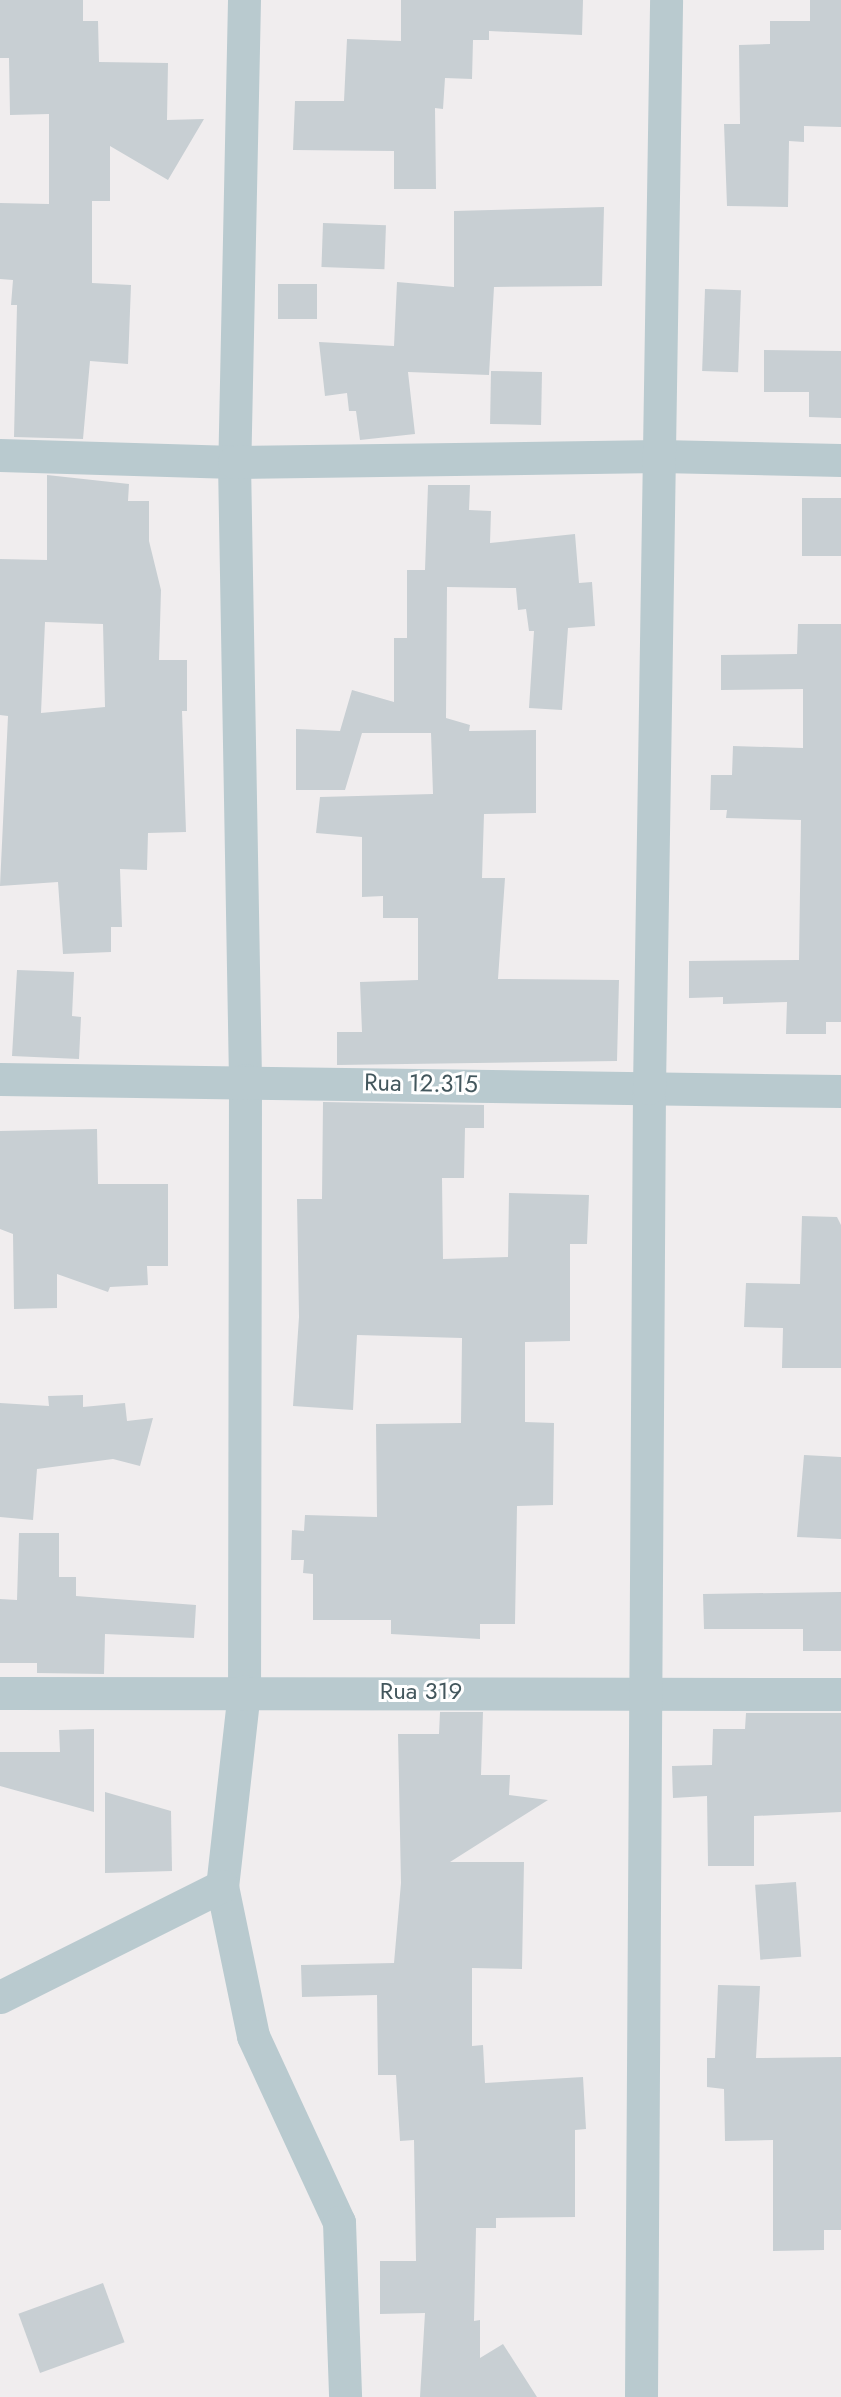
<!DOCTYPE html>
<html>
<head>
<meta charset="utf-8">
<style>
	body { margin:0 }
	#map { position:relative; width:841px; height:2397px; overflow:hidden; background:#f0edee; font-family:Jost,sans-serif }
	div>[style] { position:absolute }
	.building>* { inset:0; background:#c8cfd3; transform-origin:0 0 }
	.minor>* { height:33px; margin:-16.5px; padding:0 16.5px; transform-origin:16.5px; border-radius:16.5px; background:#b9cacf }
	span { translate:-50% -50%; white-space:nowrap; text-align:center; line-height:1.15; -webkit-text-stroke:6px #fff; paint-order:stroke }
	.street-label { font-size:24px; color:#43575d }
</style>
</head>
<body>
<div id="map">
	<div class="building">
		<div style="clip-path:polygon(0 0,83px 0,83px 21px,98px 21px,99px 62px,168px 63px,167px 120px,204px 119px,168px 180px,110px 146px,110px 201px,92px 201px,92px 283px,131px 285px,128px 364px,90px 361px,83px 439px,14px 437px,17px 305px,11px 305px,13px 280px,0 279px,0 203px,49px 204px,49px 114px,10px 115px,9px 58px,0 58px)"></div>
		<div style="clip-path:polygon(401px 0,583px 0,582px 35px,489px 31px,489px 40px,473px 40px,472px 79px,445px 78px,443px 109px,435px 108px,436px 189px,394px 189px,394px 151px,293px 150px,295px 101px,344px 101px,347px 39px,401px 41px)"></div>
		<div style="clip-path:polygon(810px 0,841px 0,841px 127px,804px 126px,804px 142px,789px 141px,788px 207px,727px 206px,724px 124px,740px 124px,739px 45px,770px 44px,770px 21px,810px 21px)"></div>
		<div style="clip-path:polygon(604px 207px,602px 286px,494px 287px,489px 375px,408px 372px,415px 434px,360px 440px,356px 411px,349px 411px,347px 393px,325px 396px,319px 342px,394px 346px,397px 282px,454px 287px,454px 211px)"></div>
		<div style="left:323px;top:223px;width:63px;height:44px;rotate:2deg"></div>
		<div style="left:278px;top:284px;width:39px;height:35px"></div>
		<div style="left:705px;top:289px;width:36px;height:82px;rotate:2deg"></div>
		<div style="clip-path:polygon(764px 350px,841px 351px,841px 418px,809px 417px,809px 392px,764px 392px)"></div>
		<div style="left:491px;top:371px;width:51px;height:53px;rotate:1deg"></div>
		<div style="clip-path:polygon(evenodd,47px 475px,129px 484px,128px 501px,149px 501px,149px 541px,161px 590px,159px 660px,187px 660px,187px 711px,182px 711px,186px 832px,148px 833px,147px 870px,120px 869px,122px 927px,111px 927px,111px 952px,63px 954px,58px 882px,0 886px,8px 716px,0 715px,0 559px,47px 560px,47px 475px,45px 622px,103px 624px,105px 707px,41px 713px,45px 622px)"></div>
		<div style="clip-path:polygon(428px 485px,470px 485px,469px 510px,491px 511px,490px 543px,575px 534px,579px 583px,592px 582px,595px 626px,568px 628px,562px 710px,529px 708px,534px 631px,529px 631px,526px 609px,518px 610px,516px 588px,447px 587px,446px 718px,470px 725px,469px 731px,536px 730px,536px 813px,484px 814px,482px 878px,505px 878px,498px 979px,619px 980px,617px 1061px,337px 1065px,337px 1032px,362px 1032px,360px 982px,418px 980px,418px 918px,383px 918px,383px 896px,362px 897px,362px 837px,316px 833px,320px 797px,433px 794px,431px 733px,362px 733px,345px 790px,296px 790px,296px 729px,340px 731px,352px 690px,394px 702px,394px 638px,407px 638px,407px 570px,425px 570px)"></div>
		<div style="left:841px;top:498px;width:58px;height:39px;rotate:90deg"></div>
		<div style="clip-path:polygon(798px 624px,841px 624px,841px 1022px,826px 1022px,826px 1034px,786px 1034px,787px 1002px,723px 1004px,723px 997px,689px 998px,689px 961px,799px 960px,801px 820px,726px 818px,727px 810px,710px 810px,711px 775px,732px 775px,733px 746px,803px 748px,803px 689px,721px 690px,721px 655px,797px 654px)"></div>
		<div style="clip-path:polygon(17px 970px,74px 972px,72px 1016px,81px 1017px,79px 1059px,12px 1056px)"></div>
		<div style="clip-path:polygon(323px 1102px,484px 1105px,484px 1128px,465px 1128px,464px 1178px,442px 1178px,443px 1259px,508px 1257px,509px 1193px,589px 1195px,587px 1244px,570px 1244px,570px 1341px,525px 1342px,525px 1422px,554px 1423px,553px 1505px,517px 1506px,515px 1624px,480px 1624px,480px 1639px,391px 1634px,391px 1620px,313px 1620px,313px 1574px,303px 1573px,304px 1560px,291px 1560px,292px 1530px,304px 1531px,305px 1515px,377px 1517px,376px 1424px,461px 1423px,462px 1338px,357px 1335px,353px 1410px,293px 1406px,299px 1317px,297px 1199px,322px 1199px)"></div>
		<div style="clip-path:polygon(97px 1129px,98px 1184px,168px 1184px,168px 1266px,147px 1266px,148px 1285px,110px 1287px,108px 1292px,57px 1274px,57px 1308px,14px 1309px,13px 1234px,0 1229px,0 1131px)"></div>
		<div style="clip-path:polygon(802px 1216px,837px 1217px,841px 1225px,841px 1368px,782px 1368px,783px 1328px,744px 1327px,746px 1283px,800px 1284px)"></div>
		<div style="clip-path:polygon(83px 1395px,83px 1407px,125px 1403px,127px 1421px,153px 1418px,140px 1466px,113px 1459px,37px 1469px,33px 1520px,0 1517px,0 1403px,49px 1406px,48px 1396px)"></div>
		<div style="clip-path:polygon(804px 1455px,841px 1457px,841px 1539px,797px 1537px)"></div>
		<div style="clip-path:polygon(19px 1533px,59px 1533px,59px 1577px,76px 1577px,76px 1596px,196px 1605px,194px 1638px,105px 1634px,104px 1674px,37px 1673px,37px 1663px,0 1663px,0 1599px,17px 1600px)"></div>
		<div style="clip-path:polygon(841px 1592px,841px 1651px,803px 1651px,803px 1629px,704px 1629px,703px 1594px)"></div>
		<div style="clip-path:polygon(440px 1712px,483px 1712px,481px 1775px,510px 1775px,509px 1795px,548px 1800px,450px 1862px,524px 1862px,522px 1969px,472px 1968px,472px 2046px,483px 2045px,485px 2083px,583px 2077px,586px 2129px,575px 2130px,575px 2217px,496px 2218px,496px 2228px,476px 2228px,474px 2321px,480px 2320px,480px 2358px,503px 2344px,537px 2397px,420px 2397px,425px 2313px,380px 2314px,380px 2261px,416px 2261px,414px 2140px,400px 2141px,396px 2075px,378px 2075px,377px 1995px,302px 1997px,301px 1965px,394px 1963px,401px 1883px,398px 1734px,439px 1734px)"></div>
		<div style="clip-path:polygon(746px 1713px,841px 1713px,841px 1812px,754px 1816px,754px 1866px,708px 1866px,707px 1796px,673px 1798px,672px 1766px,712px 1765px,713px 1729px,745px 1729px)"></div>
		<div style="clip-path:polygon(94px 1729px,94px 1812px,0 1786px,0 1752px,60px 1752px,59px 1730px)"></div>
		<div style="clip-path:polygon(105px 1792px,171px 1811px,172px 1871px,105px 1873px)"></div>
		<div style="left:796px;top:1882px;width:75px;height:41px;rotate:86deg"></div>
		<div style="clip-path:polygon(718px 1985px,760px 1986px,756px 2058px,841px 2057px,841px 2230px,824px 2230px,824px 2250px,773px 2251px,773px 2140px,725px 2141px,724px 2089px,707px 2087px,707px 2058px,715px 2058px)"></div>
		<div style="left:103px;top:2283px;width:63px;height:90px;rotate:70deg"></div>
	</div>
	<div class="minor">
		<div style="left:244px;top:0;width:462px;rotate:91.2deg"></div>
		<div style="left:234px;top:462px;width:618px;rotate:88.98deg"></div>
		<div style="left:245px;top:1080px;width:611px;rotate:90.09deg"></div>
		<div style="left:244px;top:1691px;width:196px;rotate:96.4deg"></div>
		<div style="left:222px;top:1886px;width:153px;rotate:78.3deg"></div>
		<div style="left:253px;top:2036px;width:205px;rotate:65.2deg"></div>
		<div style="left:339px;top:2222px;width:175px;rotate:88deg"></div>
		<div style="left:0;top:455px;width:234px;rotate:1.7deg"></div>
		<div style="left:234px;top:462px;width:426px;rotate:-0.8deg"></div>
		<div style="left:660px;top:456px;width:181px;rotate:1.3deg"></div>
		<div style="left:0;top:1079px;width:841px;rotate:0.82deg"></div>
		<div style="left:0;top:1693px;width:841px;rotate:0.07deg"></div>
		<div style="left:0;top:1997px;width:248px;rotate:-26.6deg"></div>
		<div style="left:641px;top:2397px;width:1309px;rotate:-89.65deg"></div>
		<div style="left:649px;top:1088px;width:1088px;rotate:-89.1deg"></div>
	</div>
	<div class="street-label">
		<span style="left:421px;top:1083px;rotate:1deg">Rua 12.315</span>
		<span style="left:421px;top:1691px">Rua 319</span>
	</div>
</div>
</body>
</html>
